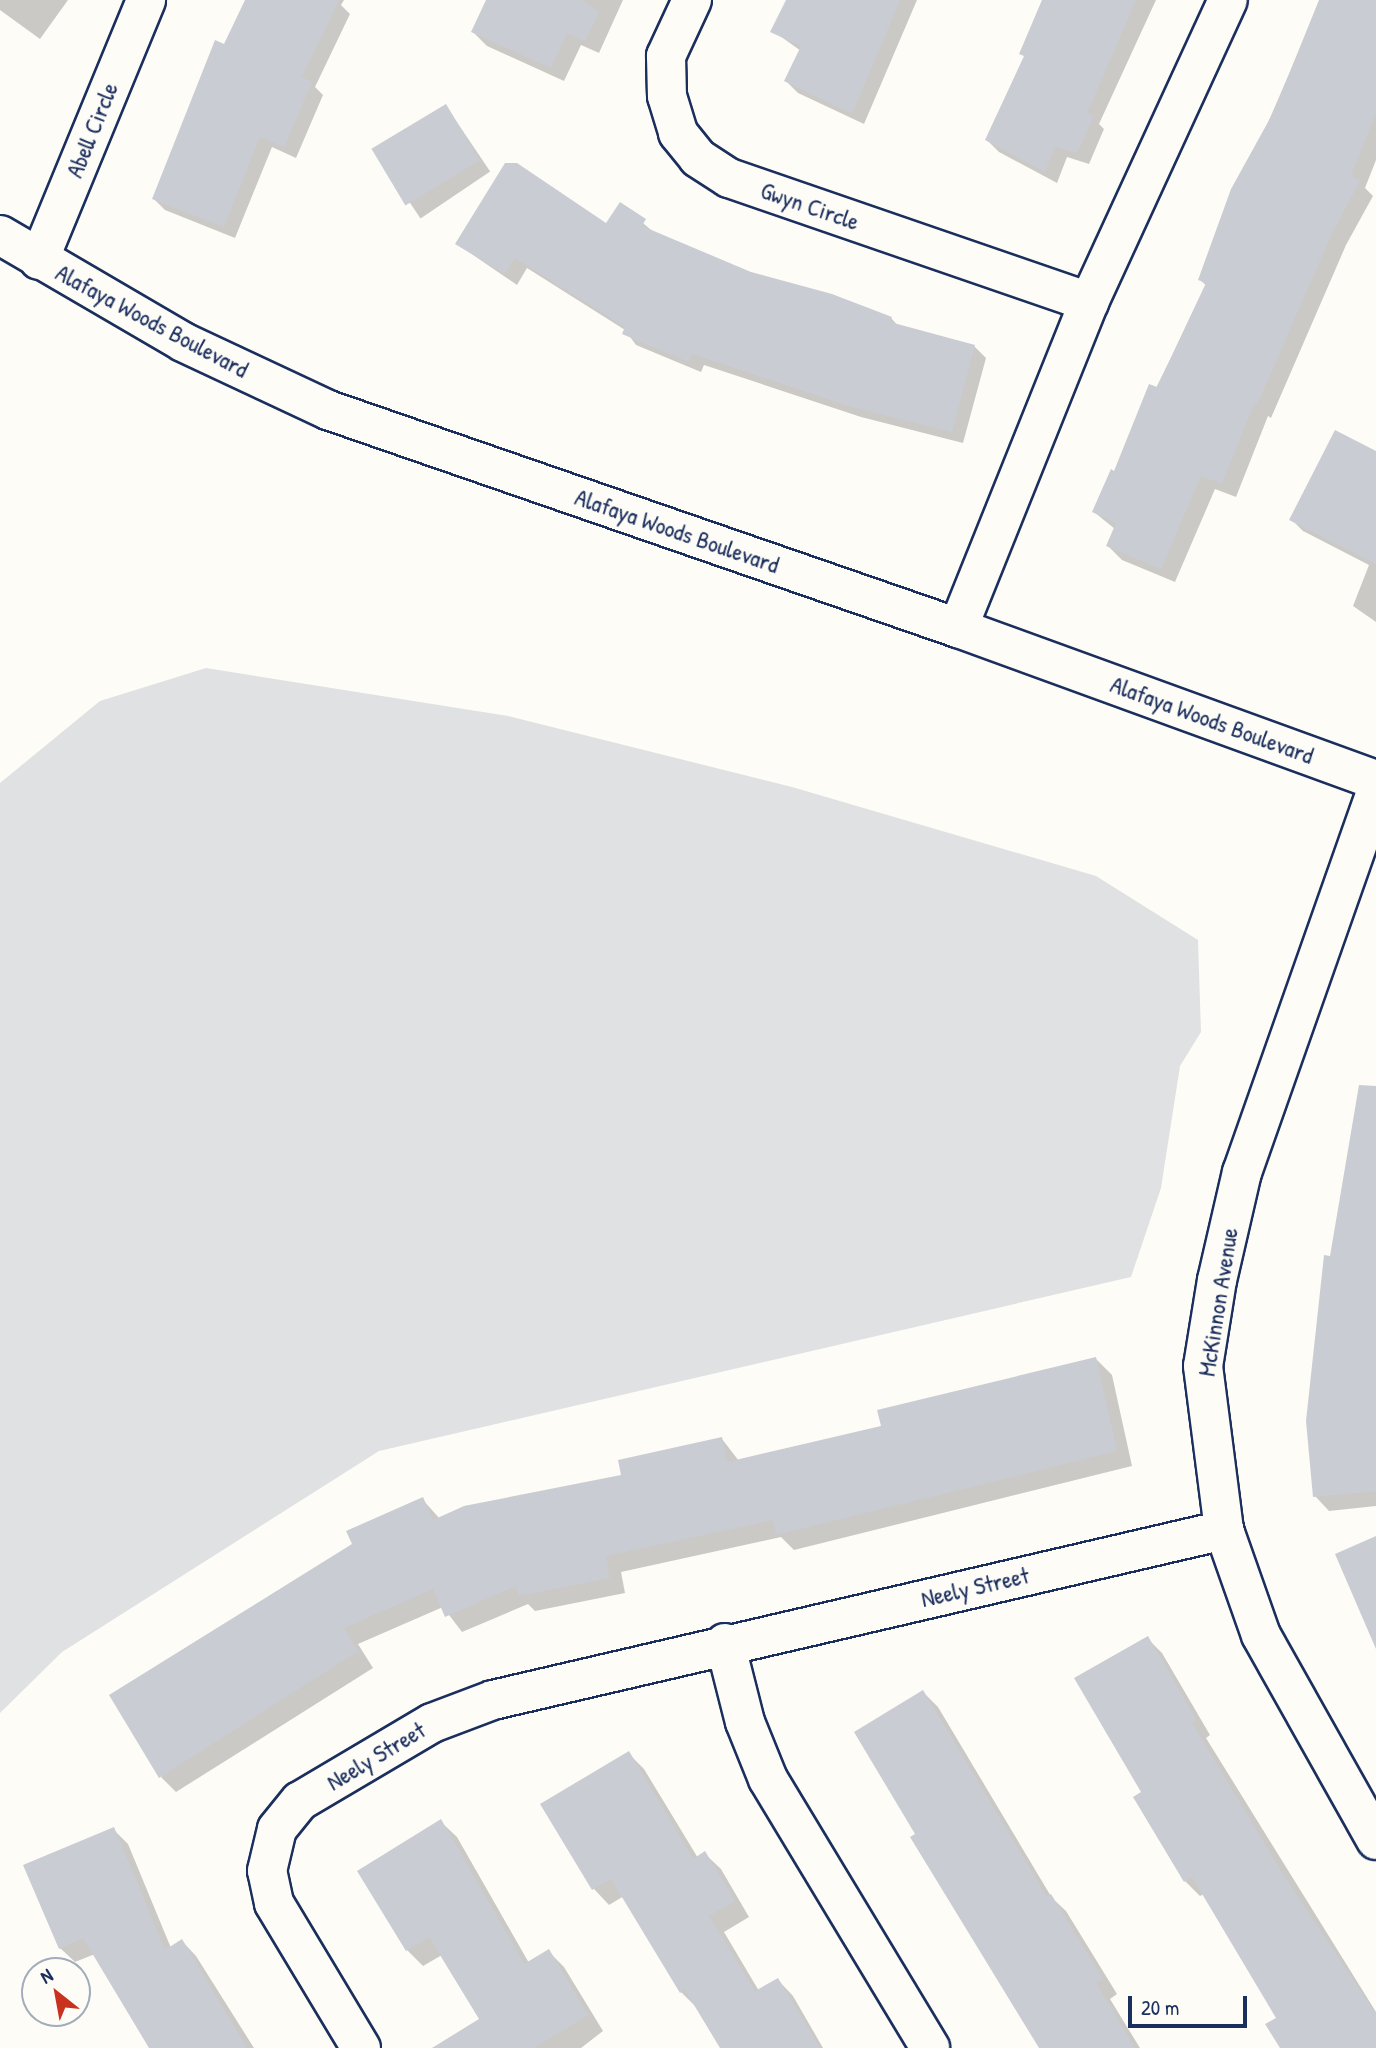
<!DOCTYPE html>
<html>
<head>
<meta charset="utf-8">
<style>
	body { margin:0 }
	#map { position:relative; width:1376px; height:2048px; overflow:hidden; background:#fdfcf7; font-family:"Patrick Hand",sans-serif }
	div>[style] { position:absolute }
	.green>* { inset:0; background:#e0e1e3 }
	.shadow>* { inset:0; background:#0003; transform-origin:0 0 }
	.building>* { inset:0; background:#c9ccd3; transform-origin:0 0 }
	.roads { filter:drop-shadow(2px 0 #1b2f5e) drop-shadow(-2px 0 #1b2f5e) drop-shadow(0 2px #1b2f5e) drop-shadow(0 -2px #1b2f5e) }
	.street>* { height:38px; margin:-19px; padding:0 19px; transform-origin:19px; border-radius:19px; background:#fdfcf7 }
	.secondary>* { height:38px; margin:-19px; padding:0 19px; transform-origin:19px; border-radius:19px; background:#fdfcf7 }
	span { translate:-50% -50%; white-space:nowrap; text-align:center; line-height:1.15; -webkit-text-stroke:5px #fdfcf7; paint-order:stroke }
	.street-label { font-size:24px; color:#1b2f5e }
	.north { position:absolute; left:21px; top:1957px; width:70px; height:70px; box-sizing:border-box; background:#fdfcf7; border:2px solid #a3aaba; border-radius:50%; rotate:329deg; font-size:19px; font-weight:700; line-height:28px; text-align:center; color:#1b2f5e }
	.north::after { content:''; display:block; margin:auto; width:24px; height:32px; background:#c8321e; clip-path:polygon(50% 0,100% 100%,50% 72%,0 100%) }
	.scale { position:absolute; left:1128px; top:1996px; width:119px; height:32px; box-sizing:border-box; border:4px solid #1b2f5e; border-top:0; padding-left:9px; font-size:21px; line-height:24px; white-space:nowrap; color:#1b2f5e; -webkit-text-stroke:5px #fdfcf7; paint-order:stroke }
</style>
</head>
<body>
<div id="map">
	<div class="green">
		<div style="clip-path:polygon(206px 668px,508px 716px,792px 787px,1096px 876px,1198px 940px,1201px 1032px,1180px 1066px,1161px 1188px,1131px 1277px,379px 1451px,62px 1652px,0 1713px,0 783px,100px 701px)"></div>
	</div>
	<div class="shadow">
		<div style="clip-path:polygon(0 0,68px 0,40px 39px,0 10px)"></div>
		<div style="clip-path:polygon(247px 0,344px 0,341px 5px,350px 14px,315px 87px,323px 95px,296px 158px,272px 147px,235px 238px,165px 210px,154px 199px)"></div>
		<div style="clip-path:polygon(488px 0,623px 0,599px 53px,581px 45px,564px 81px,487px 46px,473px 32px)"></div>
		<div style="clip-path:polygon(788px 0,917px 0,864px 124px,798px 93px,786px 81px,801px 51px,773px 31px)"></div>
		<div style="clip-path:polygon(1044px 0,1156px 0,1099px 124px,1104px 129px,1089px 164px,1067px 157px,1057px 183px,999px 152px,987px 140px,1025px 57px,1021px 53px)"></div>
		<div style="clip-path:polygon(1321px 0,1376px 0,1376px 160px,1365px 188px,1373px 196px,1346px 245px,1271px 418px,1268px 416px,1236px 497px,1215px 489px,1175px 582px,1122px 560px,1108px 546px,1115px 529px,1094px 512px,1207px 286px,1200px 280px)"></div>
		<div style="left:446px;top:106px;width:79px;height:84px;rotate:56deg"></div>
		<div style="clip-path:polygon(620px 204px,656px 234px,750px 274px,891px 318px,899px 327px,974px 346px,986px 358px,963px 443px,861px 417px,704px 365px,701px 372px,636px 345px,625px 330px,527px 268px,517px 285px,457px 244px,607px 226px)"></div>
		<div style="clip-path:polygon(1376px 453px,1376px 622px,1353px 606px,1369px 565px,1303px 531px,1291px 519px)"></div>
		<div style="clip-path:polygon(1376px 1132px,1376px 1506px,1329px 1511px,1315px 1496px,1331px 1258px)"></div>
		<div style="clip-path:polygon(1096px 1359px,1112px 1375px,1132px 1466px,794px 1550px,781px 1537px,621px 1572px,625px 1593px,535px 1611px,528px 1604px,462px 1632px,443px 1607px,358px 1644px,373px 1668px,176px 1792px,161px 1777px,423px 1500px,440px 1519px,623px 1477px,722px 1439px,739px 1461px,883px 1428px)"></div>
		<div style="clip-path:polygon(1147px 1638px,1162px 1653px,1210px 1735px,1206px 1738px,1376px 2012px,1376px 2048px,1282px 2048px,1279px 2018px,1204px 1894px,1200px 1896px,1185px 1881px,1143px 1792px)"></div>
		<div style="clip-path:polygon(923px 1692px,938px 1707px,1052px 1898px,1066px 1911px,1117px 1994px,1110px 1999px,1140px 2048px,1041px 2048px,917px 1834px)"></div>
		<div style="clip-path:polygon(628px 1753px,644px 1769px,698px 1858px,705px 1854px,721px 1869px,749px 1917px,724px 1932px,759px 1991px,778px 1980px,793px 1996px,823px 2048px,722px 2048px,698px 2009px,681px 1992px,624px 1896px,609px 1905px,594px 1889px)"></div>
		<div style="clip-path:polygon(441px 1822px,457px 1837px,529px 1963px,548px 1951px,564px 1967px,603px 2031px,581px 2048px,464px 2048px,482px 2020px,442px 1955px,423px 1966px,407px 1950px,360px 1872px)"></div>
		<div style="clip-path:polygon(113px 1829px,128px 1844px,171px 1948px,182px 1941px,196px 1956px,254px 2048px,154px 2048px,95px 1954px,75px 1962px,60px 1948px)"></div>
	</div>
	<div class="building">
		<div style="clip-path:polygon(245px 0,339px 0,302px 77px,312px 82px,284px 147px,260px 137px,224px 227px,152px 199px,215px 40px,224px 44px)"></div>
		<div style="clip-path:polygon(486px 0,582px 0,599px 12px,585px 41px,567px 33px,551px 68px,471px 32px)"></div>
		<div style="clip-path:polygon(786px 0,900px 0,852px 114px,784px 81px,801px 46px,770px 32px)"></div>
		<div style="clip-path:polygon(1042px 0,1136px 0,1087px 113px,1094px 116px,1077px 153px,1055px 147px,1045px 172px,985px 140px,1024px 56px,1019px 54px)"></div>
		<div style="clip-path:polygon(1319px 0,1376px 0,1376px 113px,1351px 175px,1360px 181px,1333px 231px,1257px 405px,1254px 404px,1222px 484px,1201px 476px,1161px 569px,1106px 546px,1116px 523px,1092px 512px,1111px 469px,1114px 471px,1149px 384px,1157px 387px,1206px 283px,1198px 280px,1231px 189px,1274px 111px)"></div>
		<div style="left:446px;top:104px;width:66px;height:87px;rotate:59deg"></div>
		<div style="clip-path:polygon(505px 163px,517px 163px,606px 223px,620px 202px,646px 219px,642px 226px,751px 272px,832px 294px,892px 317px,890px 322px,975px 345px,952px 432px,848px 406px,692px 354px,689px 362px,622px 334px,625px 327px,515px 258px,505px 274px,455px 244px)"></div>
		<div style="clip-path:polygon(1335px 430px,1376px 451px,1376px 564px,1289px 520px)"></div>
		<div style="clip-path:polygon(1359px 1085px,1376px 1086px,1376px 1491px,1313px 1497px,1306px 1421px,1324px 1255px,1330px 1256px)"></div>
		<div style="clip-path:polygon(1096px 1357px,1117px 1451px,776px 1535px,773px 1520px,606px 1556px,610px 1578px,518px 1596px,516px 1586px,445px 1617px,433px 1589px,344px 1628px,358px 1651px,159px 1778px,109px 1695px,352px 1544px,346px 1531px,423px 1497px,433px 1520px,464px 1506px,621px 1475px,618px 1460px,722px 1437px,727px 1462px,881px 1426px,877px 1410px)"></div>
		<div style="clip-path:polygon(1376px 1536px,1376px 1649px,1335px 1554px)"></div>
		<div style="clip-path:polygon(1148px 1636px,1196px 1720px,1192px 1723px,1284px 1876px,1376px 2014px,1376px 2048px,1280px 2048px,1265px 2024px,1276px 2018px,1192px 1877px,1184px 1882px,1133px 1797px,1141px 1792px,1074px 1678px)"></div>
		<div style="clip-path:polygon(923px 1690px,1047px 1897px,1051px 1894px,1103px 1979px,1096px 1983px,1135px 2048px,1039px 2048px,910px 1837px,915px 1834px,854px 1732px)"></div>
		<div style="clip-path:polygon(629px 1751px,693px 1859px,705px 1851px,735px 1901px,709px 1916px,755px 1991px,778px 1978px,820px 2048px,720px 2048px,685px 1990px,680px 1993px,611px 1879px,592px 1890px,540px 1804px)"></div>
		<div style="clip-path:polygon(441px 1819px,524px 1964px,549px 1949px,588px 2015px,534px 2048px,432px 2048px,479px 2019px,429px 1937px,406px 1951px,357px 1871px)"></div>
		<div style="clip-path:polygon(114px 1827px,165px 1950px,182px 1939px,247px 2048px,149px 2048px,83px 1938px,59px 1949px,23px 1865px)"></div>
	</div>
	<div class="roads">
		<div class="street">
			<div style="left:692px;top:0;width:62px;rotate:114.9deg"></div>
			<div style="left:666px;top:56px;width:40px;rotate:88.6deg"></div>
			<div style="left:667px;top:96px;width:39px;rotate:73deg"></div>
			<div style="left:678px;top:133px;width:32px;rotate:51deg"></div>
			<div style="left:698px;top:158px;width:37px;rotate:33deg"></div>
			<div style="left:729px;top:178px;width:381px;rotate:19deg"></div>
			<div style="left:39px;top:260px;width:281px;rotate:-67.6deg"></div>
			<div style="left:958px;top:628px;width:351px;rotate:-68.1deg"></div>
			<div style="left:1089px;top:302px;width:332px;rotate:-65.3deg"></div>
			<div style="left:1376px;top:792px;width:403px;rotate:109.4deg"></div>
			<div style="left:1242px;top:1172px;width:111px;rotate:103deg"></div>
			<div style="left:1217px;top:1280px;width:87px;rotate:99.2deg"></div>
			<div style="left:1203px;top:1366px;width:165px;rotate:82.7deg"></div>
			<div style="left:1224px;top:1530px;width:111px;rotate:70.6deg"></div>
			<div style="left:1261px;top:1635px;width:235px;rotate:60.7deg"></div>
			<div style="left:725px;top:1643px;width:81px;rotate:75.8deg"></div>
			<div style="left:745px;top:1722px;width:61px;rotate:68deg"></div>
			<div style="left:768px;top:1779px;width:314px;rotate:58.9deg"></div>
			<div style="left:361px;top:2048px;width:169px;rotate:-121deg"></div>
			<div style="left:274px;top:1903px;width:33px;rotate:-102deg"></div>
			<div style="left:267px;top:1871px;width:43px;rotate:-76.6deg"></div>
			<div style="left:277px;top:1829px;width:36px;rotate:-51deg"></div>
			<div style="left:300px;top:1801px;width:153px;rotate:-30.6deg"></div>
			<div style="left:432px;top:1723px;width:65px;rotate:-20.7deg"></div>
			<div style="left:493px;top:1700px;width:751px;rotate:-13.09deg"></div>
		</div>
		<div class="secondary">
			<div style="left:0;top:235px;width:212px;rotate:30.3deg"></div>
			<div style="left:183px;top:342px;width:160px;rotate:25.1deg"></div>
			<div style="left:328px;top:410px;width:667px;rotate:19.09deg"></div>
			<div style="left:958px;top:628px;width:445px;rotate:20deg"></div>
		</div>
	</div>
	<div class="street-label">
		<span style="left:92px;top:130px;rotate:-68deg">Abell Circle</span>
		<span style="left:810px;top:206px;rotate:19deg">Gwyn Circle</span>
		<span style="left:152px;top:321px;rotate:28deg">Alafaya Woods Boulevard</span>
		<span style="left:677px;top:531px;rotate:19deg">Alafaya Woods Boulevard</span>
		<span style="left:1212px;top:720px;rotate:20deg">Alafaya Woods Boulevard</span>
		<span style="left:1218px;top:1302px;rotate:-81deg">McKinnon Avenue</span>
		<span style="left:975px;top:1587px;rotate:-13deg">Neely Street</span>
		<span style="left:376px;top:1756px;rotate:-31deg">Neely Street</span>
	</div>
	<div class="north">N</div>
	<div class="scale">20 m</div>
</div>
</body>
</html>
